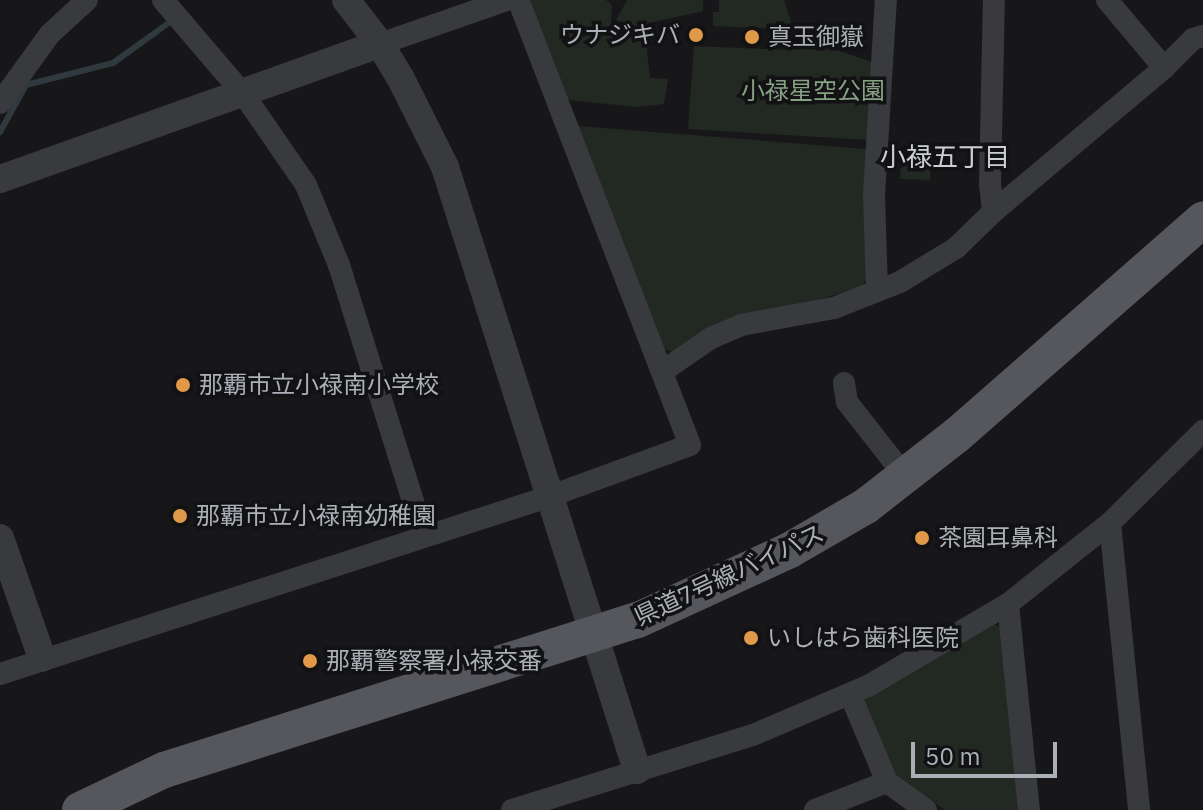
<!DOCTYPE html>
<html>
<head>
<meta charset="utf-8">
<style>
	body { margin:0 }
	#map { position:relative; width:1203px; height:810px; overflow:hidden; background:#171719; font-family:"IBM Plex Sans","Noto Sans JP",sans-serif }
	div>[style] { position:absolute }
	.green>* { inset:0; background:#222922; transform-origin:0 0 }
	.stream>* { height:6px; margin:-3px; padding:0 3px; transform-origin:3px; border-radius:3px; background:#303a3e }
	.minor>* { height:22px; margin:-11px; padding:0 11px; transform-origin:11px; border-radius:11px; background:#393a3e }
	.tertiary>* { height:28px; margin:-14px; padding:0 14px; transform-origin:14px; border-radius:14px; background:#393a3e }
	.primary>* { height:36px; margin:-18px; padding:0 18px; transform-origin:18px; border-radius:18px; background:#55575c }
	.dots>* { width:22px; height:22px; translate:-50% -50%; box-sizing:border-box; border:4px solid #121214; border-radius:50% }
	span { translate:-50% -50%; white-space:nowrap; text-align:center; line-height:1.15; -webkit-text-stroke:7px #121214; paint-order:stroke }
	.poi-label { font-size:24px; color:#abb0b7 }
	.right { translate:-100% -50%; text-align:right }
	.left { translate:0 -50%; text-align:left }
	.park-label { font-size:24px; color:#86a184 }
	.street-label { font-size:24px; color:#abb0b7 }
	.neighbourhood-label { font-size:26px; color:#cbcfd4 }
	.scale { position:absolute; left:911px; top:742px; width:146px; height:36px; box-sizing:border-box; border:4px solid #abb0b7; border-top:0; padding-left:10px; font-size:24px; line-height:28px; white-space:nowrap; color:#abb0b7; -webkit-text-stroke:6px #121214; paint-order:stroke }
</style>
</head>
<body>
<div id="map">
	<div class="green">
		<div style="clip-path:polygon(531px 0,606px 0,612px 5px,610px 35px,645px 32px,650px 78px,668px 79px,664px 104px,637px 107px,568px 100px,528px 4px)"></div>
		<div style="clip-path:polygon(627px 0,703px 0,703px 11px,636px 26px,616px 20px)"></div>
		<div style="clip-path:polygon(719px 0,784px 0,792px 25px,785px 29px,713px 26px,713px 12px,719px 12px)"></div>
		<div style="clip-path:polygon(800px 38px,872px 62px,867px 140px,688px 129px,694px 46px,791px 50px)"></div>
		<div style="clip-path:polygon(578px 126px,866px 149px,867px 279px,861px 287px,801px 305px,742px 315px,699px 333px,673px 352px,664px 349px)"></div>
		<div style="left:901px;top:156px;width:30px;height:23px;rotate:2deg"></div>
		<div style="clip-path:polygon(994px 624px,1001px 628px,1018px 810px,945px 810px,890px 772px,861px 700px)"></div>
	</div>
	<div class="stream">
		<div style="left:0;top:132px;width:54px;rotate:-61deg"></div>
		<div style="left:26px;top:85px;width:90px;rotate:-14.2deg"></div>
		<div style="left:113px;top:63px;width:70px;rotate:-35.7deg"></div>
	</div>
	<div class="minor">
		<div style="left:163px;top:0;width:125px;rotate:49.5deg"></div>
		<div style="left:244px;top:95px;width:109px;rotate:55.4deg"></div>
		<div style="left:306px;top:185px;width:87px;rotate:67.6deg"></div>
		<div style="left:339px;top:265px;width:284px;rotate:72.6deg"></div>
		<div style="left:1107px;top:0;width:89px;rotate:50deg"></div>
		<div style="left:380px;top:44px;width:133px;rotate:-19.2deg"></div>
		<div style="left:0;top:103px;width:85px;rotate:-54.1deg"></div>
		<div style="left:50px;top:34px;width:50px;rotate:-42.6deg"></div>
		<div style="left:993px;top:212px;width:27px;rotate:-96deg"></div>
		<div style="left:990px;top:185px;width:185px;rotate:-88.8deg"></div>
		<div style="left:877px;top:291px;width:97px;rotate:-91.8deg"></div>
		<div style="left:874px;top:194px;width:194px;rotate:-86.5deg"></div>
		<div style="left:663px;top:371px;width:58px;rotate:-34.5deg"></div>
		<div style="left:711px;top:338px;width:33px;rotate:-23deg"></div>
		<div style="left:741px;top:325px;width:95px;rotate:-10.4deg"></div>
		<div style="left:834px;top:308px;width:71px;rotate:-21.5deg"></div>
		<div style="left:900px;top:282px;width:66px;rotate:-31.3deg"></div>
		<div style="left:956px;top:248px;width:52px;rotate:-44.2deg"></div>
		<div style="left:993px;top:212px;width:224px;rotate:-40.1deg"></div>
		<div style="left:1164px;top:68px;width:41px;rotate:-45deg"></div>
		<div style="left:1193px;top:39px;width:10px;rotate:-17deg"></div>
		<div style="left:844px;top:383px;width:19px;rotate:81deg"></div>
		<div style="left:847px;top:402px;width:94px;rotate:51.9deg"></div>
		<div style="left:1110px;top:523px;width:288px;rotate:84.2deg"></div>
		<div style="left:1008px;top:604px;width:207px;rotate:84.2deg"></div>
		<div style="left:0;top:674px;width:576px;rotate:-17.9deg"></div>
		<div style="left:548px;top:497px;width:151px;rotate:-20.1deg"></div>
		<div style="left:690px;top:445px;width:477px;rotate:-111.1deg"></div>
		<div style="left:850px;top:694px;width:95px;rotate:67.2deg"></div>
		<div style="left:512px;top:810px;width:252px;rotate:-17.3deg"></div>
		<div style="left:753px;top:735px;width:125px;rotate:-23.1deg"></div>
		<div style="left:868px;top:686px;width:162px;rotate:-30.4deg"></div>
		<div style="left:1008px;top:604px;width:130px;rotate:-38.5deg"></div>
		<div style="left:1110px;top:523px;width:131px;rotate:-44.7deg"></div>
		<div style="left:815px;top:810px;width:77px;rotate:-21.3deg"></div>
		<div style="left:887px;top:782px;width:48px;rotate:35.7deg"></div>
	</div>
	<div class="tertiary">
		<div style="left:346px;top:0;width:56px;rotate:52.3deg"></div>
		<div style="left:380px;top:44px;width:39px;rotate:59deg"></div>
		<div style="left:400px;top:77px;width:101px;rotate:63.4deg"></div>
		<div style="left:445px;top:167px;width:633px;rotate:72.34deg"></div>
		<div style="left:0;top:179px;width:403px;rotate:-19.6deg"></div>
		<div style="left:0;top:538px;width:127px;rotate:70.7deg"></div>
	</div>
	<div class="primary">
		<div style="left:80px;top:810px;width:93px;rotate:-25.5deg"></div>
		<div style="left:164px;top:770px;width:497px;rotate:-17.6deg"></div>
		<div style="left:638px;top:620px;width:167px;rotate:-24.7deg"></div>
		<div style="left:790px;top:550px;width:88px;rotate:-30.1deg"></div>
		<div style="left:866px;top:506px;width:115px;rotate:-38deg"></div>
		<div style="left:957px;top:435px;width:327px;rotate:-41.2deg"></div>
	</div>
	<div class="dots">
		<div style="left:696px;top:35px;background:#e09948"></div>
		<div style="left:752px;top:37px;background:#e09948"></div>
		<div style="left:183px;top:385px;background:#e09948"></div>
		<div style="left:180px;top:516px;background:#e09948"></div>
		<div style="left:922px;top:538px;background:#e09948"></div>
		<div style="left:751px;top:638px;background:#e09948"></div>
		<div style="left:310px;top:661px;background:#e09948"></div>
	</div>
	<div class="poi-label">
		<span class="right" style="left:680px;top:35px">ウナジキバ</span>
		<span class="left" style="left:768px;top:37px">真玉御嶽</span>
		<span class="left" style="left:199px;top:385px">那覇市立小禄南小学校</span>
		<span class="left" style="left:196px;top:516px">那覇市立小禄南幼稚園</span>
		<span class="left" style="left:938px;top:538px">茶園耳鼻科</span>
		<span class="left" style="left:767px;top:638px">いしはら歯科医院</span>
		<span class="left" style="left:326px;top:661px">那覇警察署小禄交番</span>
	</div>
	<div class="park-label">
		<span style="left:813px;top:91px">小禄星空公園</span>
	</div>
	<div class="street-label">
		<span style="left:729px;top:575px;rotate:-25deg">県道7号線バイパス</span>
	</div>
	<div class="neighbourhood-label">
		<span style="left:945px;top:157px">小禄五丁目</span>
	</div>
	<div class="scale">50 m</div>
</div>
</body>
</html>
